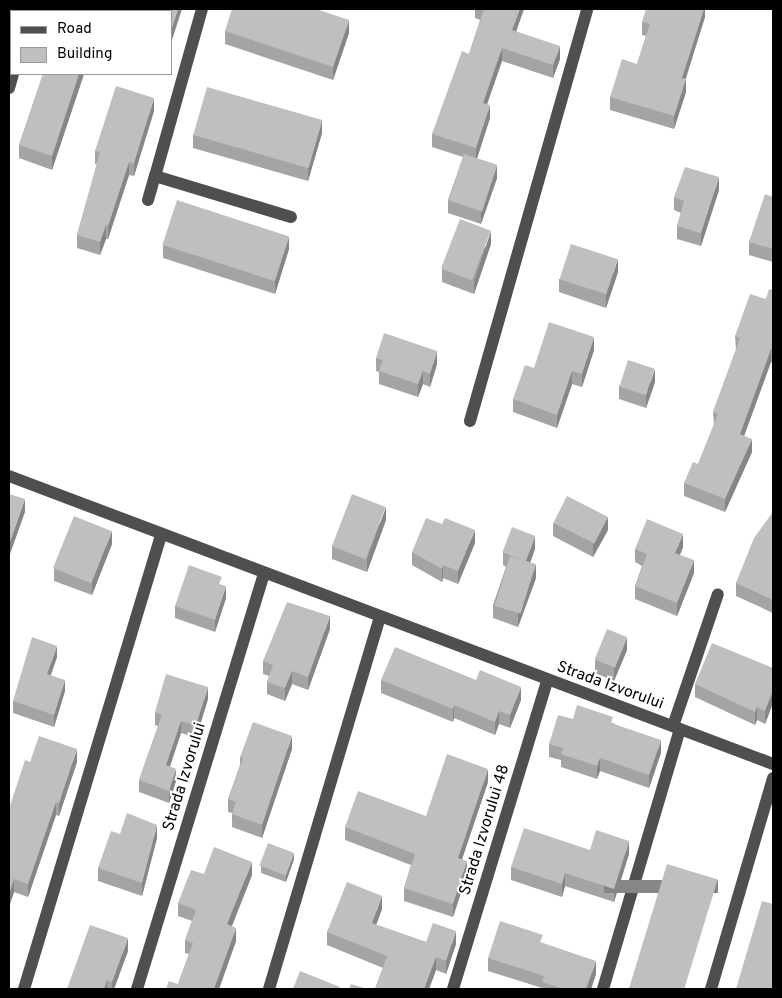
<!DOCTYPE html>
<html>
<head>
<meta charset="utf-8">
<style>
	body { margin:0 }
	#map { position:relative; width:782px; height:998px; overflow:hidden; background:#fff; font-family:Overpass,sans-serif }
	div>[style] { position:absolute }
	.minor>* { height:12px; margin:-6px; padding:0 6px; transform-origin:6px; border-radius:6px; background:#4f4f4f }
	.wall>* { inset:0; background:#a4a4a4 }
	.shaded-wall>* { inset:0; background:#868686; transform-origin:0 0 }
	.building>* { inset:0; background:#bfbfbf; transform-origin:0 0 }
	span { translate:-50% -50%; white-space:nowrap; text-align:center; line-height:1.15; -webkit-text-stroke:4px #fff; paint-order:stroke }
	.street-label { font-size:16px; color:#000 }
	.frame { position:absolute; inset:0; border:10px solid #000; pointer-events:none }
	.legend { position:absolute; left:10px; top:10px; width:162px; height:65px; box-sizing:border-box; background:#fff; border:1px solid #999; margin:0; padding:6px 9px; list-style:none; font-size:15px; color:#000 }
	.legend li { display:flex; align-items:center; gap:10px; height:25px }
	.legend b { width:25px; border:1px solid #999 }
</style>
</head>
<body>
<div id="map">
	<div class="minor">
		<div style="left:202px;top:9px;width:173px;rotate:105.7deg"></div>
		<div style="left:155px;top:176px;width:142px;rotate:16.8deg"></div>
		<div style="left:30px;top:11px;width:2px;rotate:-63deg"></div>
		<div style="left:9px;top:88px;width:15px;rotate:-74deg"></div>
		<div style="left:148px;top:200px;width:25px;rotate:-74deg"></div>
		<div style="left:470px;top:421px;width:428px;rotate:-74.1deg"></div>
		<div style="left:9px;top:476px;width:816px;rotate:20.65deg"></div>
		<div style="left:673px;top:726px;width:139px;rotate:-71.2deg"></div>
		<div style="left:24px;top:989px;width:473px;rotate:-73.2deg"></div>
		<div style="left:137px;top:989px;width:435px;rotate:-73deg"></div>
		<div style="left:269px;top:989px;width:388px;rotate:-73.4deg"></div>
		<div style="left:453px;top:989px;width:322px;rotate:-73deg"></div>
		<div style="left:603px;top:989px;width:271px;rotate:-73.5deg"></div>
		<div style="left:711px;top:989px;width:220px;rotate:-73.6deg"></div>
	</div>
	<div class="wall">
		<div style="clip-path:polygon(475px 9px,524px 9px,516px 31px,560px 59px,553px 78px,502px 61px,487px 104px,490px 118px,477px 159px,497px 178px,481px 224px,448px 213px,448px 200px,463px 157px,432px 147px,432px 134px,469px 54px,480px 20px,475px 18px)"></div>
		<div style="clip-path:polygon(705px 9px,705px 17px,685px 79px,686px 92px,674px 129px,610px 110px,610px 97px,637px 64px,646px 36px,642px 35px,642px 22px)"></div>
		<div style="clip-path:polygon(225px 31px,349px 33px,333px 80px,225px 44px)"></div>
		<div style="clip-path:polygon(43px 74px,84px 74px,52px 170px,19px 158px,19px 145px)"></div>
		<div style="clip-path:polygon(154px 111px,134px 176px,129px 175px,108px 239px,106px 239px,100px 255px,77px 248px,77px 235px,97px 164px,95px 164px,95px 151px)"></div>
		<div style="clip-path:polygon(322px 133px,308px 181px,193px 148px,193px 135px)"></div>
		<div style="clip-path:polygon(719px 190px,701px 246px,677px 239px,677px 226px,681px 213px,674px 210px,674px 197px)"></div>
		<div style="clip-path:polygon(773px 197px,773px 262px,749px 255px,749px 242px)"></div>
		<div style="clip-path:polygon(491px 244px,474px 294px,442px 282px,442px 269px)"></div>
		<div style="clip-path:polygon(163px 245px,289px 249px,275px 294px,163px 258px)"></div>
		<div style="clip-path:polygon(618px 272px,606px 308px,559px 292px,559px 279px)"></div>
		<div style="clip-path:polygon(773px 290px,773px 363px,771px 362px,744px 436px,752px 452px,725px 512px,684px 496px,684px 483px,698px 464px,714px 425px,713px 412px,736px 350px,735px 336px)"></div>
		<div style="clip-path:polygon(594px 350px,582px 387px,572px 384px,557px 428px,513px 412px,513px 399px,534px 368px)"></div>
		<div style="clip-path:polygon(376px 358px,437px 364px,430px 387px,423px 384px,418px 397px,379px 384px,379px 372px,376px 371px)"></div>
		<div style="clip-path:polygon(655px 382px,646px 408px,619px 399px,619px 386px)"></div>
		<div style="clip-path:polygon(773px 512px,773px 613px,736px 596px,736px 583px)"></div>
		<div style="clip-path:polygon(386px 520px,367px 572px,332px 559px,332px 546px)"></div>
		<div style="clip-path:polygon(553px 523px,608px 530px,593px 557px,553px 536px)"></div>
		<div style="clip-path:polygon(475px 543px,458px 584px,443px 578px,442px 582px,412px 565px,412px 552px)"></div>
		<div style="clip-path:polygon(112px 544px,92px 595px,54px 581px,54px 568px)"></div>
		<div style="clip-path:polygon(683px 547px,680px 555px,694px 573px,677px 616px,635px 599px,635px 586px,642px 566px,635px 562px,635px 549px)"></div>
		<div style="clip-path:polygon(535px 549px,530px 563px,536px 578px,518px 627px,493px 618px,493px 605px,506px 567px,503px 565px,503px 552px)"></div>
		<div style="clip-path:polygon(226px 598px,215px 632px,175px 618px,175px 606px)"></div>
		<div style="clip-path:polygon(330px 629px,308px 690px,292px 684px,285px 701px,267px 694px,267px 682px,269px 676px,263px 674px,263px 661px)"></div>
		<div style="clip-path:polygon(627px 650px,614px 681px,595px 673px,595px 660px)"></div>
		<div style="clip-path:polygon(57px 657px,51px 675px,65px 691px,54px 727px,13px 713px,13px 701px)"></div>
		<div style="clip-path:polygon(773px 668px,773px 703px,765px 724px,757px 720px,755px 725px,695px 697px,695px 684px)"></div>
		<div style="clip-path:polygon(381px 680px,521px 700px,510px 728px,499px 724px,495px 735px,454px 718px,453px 722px,381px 693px)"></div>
		<div style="clip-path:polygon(208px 699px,196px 738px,181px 733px,170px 766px,176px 781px,169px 803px,139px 792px,139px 780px,158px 726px,155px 725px,155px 712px)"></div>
		<div style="clip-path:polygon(573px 719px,613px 723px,661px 753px,649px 788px,600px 771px,597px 779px,561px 767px,561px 760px,549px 757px,549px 744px)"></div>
		<div style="clip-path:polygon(292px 749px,262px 838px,232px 827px,232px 813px,228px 812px,228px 799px,240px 765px,240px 757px)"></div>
		<div style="clip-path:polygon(30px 762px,77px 762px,59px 816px,56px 815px,28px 897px,14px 892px,9px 907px,9px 809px)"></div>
		<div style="clip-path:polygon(488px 782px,462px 859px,467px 874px,453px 917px,404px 901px,404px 888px,411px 865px,345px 840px,345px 827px,426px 816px)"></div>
		<div style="clip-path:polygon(120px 834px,157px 838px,142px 896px,98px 881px,98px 868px)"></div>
		<div style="clip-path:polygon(590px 850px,629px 854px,614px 902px,565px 886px,562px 897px,511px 880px,511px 867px)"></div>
		<div style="clip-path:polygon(294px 859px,286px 882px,261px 873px,261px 866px)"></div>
		<div style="clip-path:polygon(252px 875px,232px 926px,236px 941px,219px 989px,166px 989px,178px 984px,189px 954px,185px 953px,185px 940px,192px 921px,178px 916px,178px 903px)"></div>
		<div style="clip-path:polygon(382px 909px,376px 925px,426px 942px,456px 944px,446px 974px,436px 970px,429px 989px,375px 989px,383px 968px,327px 945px,327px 932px)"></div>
		<div style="clip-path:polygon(543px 943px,596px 974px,591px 989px,542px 989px,542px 988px,488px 971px,488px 958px)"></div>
		<div style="clip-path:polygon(128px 951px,114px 989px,67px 989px)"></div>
	</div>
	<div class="shaded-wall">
		<div style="clip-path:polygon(101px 9px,105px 9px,104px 11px,100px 11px)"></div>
		<div style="clip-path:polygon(178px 9px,182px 9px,171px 43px,171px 30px)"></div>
		<div style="clip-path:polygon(520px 9px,524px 9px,512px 43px,512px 30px)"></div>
		<div style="clip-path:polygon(704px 9px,705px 9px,705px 17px,682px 91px,682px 78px)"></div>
		<div style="clip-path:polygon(349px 20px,349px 33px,333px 80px,333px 67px)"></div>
		<div style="clip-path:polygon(560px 46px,560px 59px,553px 78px,553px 65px)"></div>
		<div style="clip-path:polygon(502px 48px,502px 61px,483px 116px,483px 103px)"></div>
		<div style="clip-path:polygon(79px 74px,84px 74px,52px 170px,52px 156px)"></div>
		<div style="clip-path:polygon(686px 79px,686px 92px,674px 129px,674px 116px)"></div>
		<div style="clip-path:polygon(154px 98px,154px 111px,134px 176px,134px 163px)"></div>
		<div style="clip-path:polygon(490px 105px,490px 118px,476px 161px,476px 148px)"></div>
		<div style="clip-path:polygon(322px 120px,322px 133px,308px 181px,308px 168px)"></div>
		<div style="clip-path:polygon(129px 162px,129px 175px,108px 239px,108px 226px)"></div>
		<div style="clip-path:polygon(497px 165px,497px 178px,481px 224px,481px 211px)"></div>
		<div style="clip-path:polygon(719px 177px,719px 190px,701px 246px,701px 233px)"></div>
		<div style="clip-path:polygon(106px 225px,106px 239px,100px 255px,100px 242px)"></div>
		<div style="clip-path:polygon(491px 231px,491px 244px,474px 294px,474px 281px)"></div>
		<div style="clip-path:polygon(289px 236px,289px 249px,275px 294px,275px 281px)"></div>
		<div style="clip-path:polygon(618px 259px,618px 272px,606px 308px,606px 295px)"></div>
		<div style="clip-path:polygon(594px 337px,594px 350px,582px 387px,582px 374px)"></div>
		<div style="clip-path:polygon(771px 349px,771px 362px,740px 447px,740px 434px)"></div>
		<div style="clip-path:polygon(437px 351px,437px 364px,430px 387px,430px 374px)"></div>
		<div style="clip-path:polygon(655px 369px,655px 382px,646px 408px,646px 395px)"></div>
		<div style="clip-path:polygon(423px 371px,423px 384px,418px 397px,418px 384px)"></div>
		<div style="clip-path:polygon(572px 371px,572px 384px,557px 428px,557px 415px)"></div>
		<div style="clip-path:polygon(752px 439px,752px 452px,725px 512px,725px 499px)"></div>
		<div style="clip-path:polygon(25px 499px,25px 512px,9px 557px,9px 544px)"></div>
		<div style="clip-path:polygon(386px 507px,386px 520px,367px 572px,367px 559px)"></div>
		<div style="clip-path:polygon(608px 517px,608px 530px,593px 557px,593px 544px)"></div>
		<div style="clip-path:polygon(475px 530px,475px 543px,458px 584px,458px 571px)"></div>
		<div style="clip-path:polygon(112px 531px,112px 544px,92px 595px,92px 582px)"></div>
		<div style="clip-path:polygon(683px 534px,683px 547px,675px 566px,675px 553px)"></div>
		<div style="clip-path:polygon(535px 536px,535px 549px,526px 574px,526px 561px)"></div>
		<div style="clip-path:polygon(694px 560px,694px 573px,677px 616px,677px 603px)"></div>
		<div style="clip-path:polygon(536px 564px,536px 578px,518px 627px,518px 614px)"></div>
		<div style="clip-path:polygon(443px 565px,443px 578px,442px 582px,442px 569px)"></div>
		<div style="clip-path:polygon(226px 586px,226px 598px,215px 632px,215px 620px)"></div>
		<div style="clip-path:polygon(330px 616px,330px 629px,308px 690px,308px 677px)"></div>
		<div style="clip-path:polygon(627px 637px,627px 650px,614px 681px,614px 668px)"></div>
		<div style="clip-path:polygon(57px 646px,57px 657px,47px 685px,47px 674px)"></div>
		<div style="clip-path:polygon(292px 671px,292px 684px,285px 701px,285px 688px)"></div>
		<div style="clip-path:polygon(65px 680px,65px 691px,54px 727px,54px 715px)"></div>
		<div style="clip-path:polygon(208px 687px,208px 699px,196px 738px,196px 725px)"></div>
		<div style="clip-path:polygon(521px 687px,521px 700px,510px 728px,510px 715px)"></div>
		<div style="clip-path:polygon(773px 690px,773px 703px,765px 724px,765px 711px)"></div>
		<div style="clip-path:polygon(454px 705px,454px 718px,453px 722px,453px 709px)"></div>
		<div style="clip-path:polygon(757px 707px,757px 720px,755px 725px,755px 712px)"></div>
		<div style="clip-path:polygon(499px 711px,499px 724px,495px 735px,495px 722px)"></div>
		<div style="clip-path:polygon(181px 721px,181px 733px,166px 778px,166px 765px)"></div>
		<div style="clip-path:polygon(292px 736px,292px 749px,262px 838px,262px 825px)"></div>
		<div style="clip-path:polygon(661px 740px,661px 753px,649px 788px,649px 775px)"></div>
		<div style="clip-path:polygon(77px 749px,77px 762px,59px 816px,59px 803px)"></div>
		<div style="clip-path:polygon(600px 758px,600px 771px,597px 779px,597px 766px)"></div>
		<div style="clip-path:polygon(176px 769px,176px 781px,169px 803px,169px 791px)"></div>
		<div style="clip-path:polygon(488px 769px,488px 782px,458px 871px,458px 858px)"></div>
		<div style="clip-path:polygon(56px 802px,56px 815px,28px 897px,28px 884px)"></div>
		<div style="clip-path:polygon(157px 825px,157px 838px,142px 896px,142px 883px)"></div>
		<div style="clip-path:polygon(629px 841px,629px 854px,614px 902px,614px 889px)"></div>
		<div style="clip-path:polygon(294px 853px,294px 859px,286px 882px,286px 875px)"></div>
		<div style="clip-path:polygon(467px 861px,467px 874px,453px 917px,453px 904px)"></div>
		<div style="clip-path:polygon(252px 862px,252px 875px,227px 938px,227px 924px)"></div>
		<div style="clip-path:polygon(565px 873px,565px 886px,562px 897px,562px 884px)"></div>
		<div style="clip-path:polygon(14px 879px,14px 892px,9px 907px,9px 894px)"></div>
		<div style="left:718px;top:880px;width:13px;height:114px;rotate:90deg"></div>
		<div style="clip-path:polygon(382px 896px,382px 909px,372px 936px,372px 923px)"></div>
		<div style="clip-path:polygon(236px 928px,236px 941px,219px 989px,214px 989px)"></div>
		<div style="clip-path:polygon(456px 931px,456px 944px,446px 974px,446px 961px)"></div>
		<div style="clip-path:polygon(128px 938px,128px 951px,114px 989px,112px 989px,112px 982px)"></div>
		<div style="clip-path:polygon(436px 957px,436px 970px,429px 989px,424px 989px)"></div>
		<div style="clip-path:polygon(596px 961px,596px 974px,591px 989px,586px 989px)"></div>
		<div style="clip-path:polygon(107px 980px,107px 989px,104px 989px)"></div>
	</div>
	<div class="building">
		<div style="left:65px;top:9px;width:36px;height:2px"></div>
		<div style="clip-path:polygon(140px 9px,178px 9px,171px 30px,171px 11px,139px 11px)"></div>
		<div style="clip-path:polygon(232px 9px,316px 9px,349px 20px,333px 67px,225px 31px)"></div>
		<div style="clip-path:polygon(484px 9px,520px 9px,512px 30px,560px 46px,553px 65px,502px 48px,483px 103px,490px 105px,476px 148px,432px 134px,462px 51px,469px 54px)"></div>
		<div style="clip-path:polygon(646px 9px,704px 9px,682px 78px,686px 79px,674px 116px,610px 97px,622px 59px,637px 64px,650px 24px,642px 22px)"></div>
		<div style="clip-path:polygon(43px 74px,79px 74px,52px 156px,19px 145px)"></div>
		<div style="clip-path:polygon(116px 86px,154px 98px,134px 163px,129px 162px,108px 226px,106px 225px,100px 242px,77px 235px,100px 152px,95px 151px)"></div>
		<div style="left:207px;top:87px;width:120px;height:50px;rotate:16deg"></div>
		<div style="left:464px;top:154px;width:35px;height:49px;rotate:18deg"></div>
		<div style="clip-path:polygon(685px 167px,719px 177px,701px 233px,677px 226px,684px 201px,674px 197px)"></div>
		<div style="clip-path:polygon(765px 194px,773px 197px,773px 249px,749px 242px)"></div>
		<div style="left:177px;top:200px;width:118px;height:47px;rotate:18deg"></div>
		<div style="left:460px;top:219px;width:33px;height:53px;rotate:21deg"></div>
		<div style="left:571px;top:244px;width:49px;height:37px;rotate:18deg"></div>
		<div style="clip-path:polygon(769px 289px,773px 290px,773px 350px,771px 349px,740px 434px,752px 439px,725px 499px,684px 483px,693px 462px,698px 464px,718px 414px,713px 412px,740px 338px,735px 336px,750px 294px,766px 299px)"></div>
		<div style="clip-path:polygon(549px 322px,594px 337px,582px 374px,572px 371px,557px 415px,513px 399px,525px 365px,534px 368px)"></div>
		<div style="clip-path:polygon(384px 333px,437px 351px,430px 374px,423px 371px,418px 384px,379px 371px,383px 360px,376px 358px)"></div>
		<div style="left:628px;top:360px;width:28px;height:28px;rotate:18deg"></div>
		<div style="clip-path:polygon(9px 494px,25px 499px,9px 544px)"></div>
		<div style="left:352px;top:494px;width:36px;height:56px;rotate:21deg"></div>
		<div style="left:567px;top:496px;width:46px;height:30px;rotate:27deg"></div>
		<div style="clip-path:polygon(773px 512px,773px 600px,736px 583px,754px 538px)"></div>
		<div style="left:74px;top:516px;width:41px;height:56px;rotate:22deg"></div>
		<div style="clip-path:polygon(426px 518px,442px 524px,445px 518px,475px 530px,458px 571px,443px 565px,442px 569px,412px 552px)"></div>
		<div style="clip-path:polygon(647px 519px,683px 534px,675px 553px,694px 560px,677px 603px,635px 586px,647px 554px,635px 549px)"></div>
		<div style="left:512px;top:527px;width:25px;height:27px;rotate:21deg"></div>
		<div style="left:510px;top:556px;width:27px;height:52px;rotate:17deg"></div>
		<div style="clip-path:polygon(189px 565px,222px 577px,219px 584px,226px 586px,215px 620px,175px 606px)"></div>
		<div style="clip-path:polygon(287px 602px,330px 616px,308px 677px,292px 671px,285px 688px,267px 682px,273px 665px,263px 661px)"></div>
		<div style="left:607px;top:629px;width:22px;height:33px;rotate:22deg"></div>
		<div style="clip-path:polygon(32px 637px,57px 646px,47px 674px,65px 680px,54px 715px,13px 701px)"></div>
		<div style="clip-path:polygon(712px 643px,773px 668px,773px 690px,765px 711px,757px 707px,755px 712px,695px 684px)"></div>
		<div style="clip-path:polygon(395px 647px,476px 680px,480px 670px,521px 687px,510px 715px,499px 711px,495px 722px,454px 705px,453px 709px,381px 680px)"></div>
		<div style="clip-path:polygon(166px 674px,208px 687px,196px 725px,181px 721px,166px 765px,176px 769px,169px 791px,139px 780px,162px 715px,155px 712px)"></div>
		<div style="clip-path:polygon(577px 705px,613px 717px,611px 723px,661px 740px,649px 775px,600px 758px,597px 766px,561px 754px,563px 748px,549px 744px,558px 715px,573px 719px)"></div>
		<div style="clip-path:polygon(253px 722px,292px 736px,262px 825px,232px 814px,236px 802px,228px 799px,243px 758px,240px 757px)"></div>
		<div style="clip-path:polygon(39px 736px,77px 749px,59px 803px,56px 802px,28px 884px,14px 879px,9px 894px,9px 809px,25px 760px,30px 762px)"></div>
		<div style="clip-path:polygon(447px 754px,488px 769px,458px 858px,467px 861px,453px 904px,404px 888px,415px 854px,345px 827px,358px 791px,426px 816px)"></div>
		<div style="clip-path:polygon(127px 813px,157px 825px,142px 883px,98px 868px,111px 831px,120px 834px)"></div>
		<div style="clip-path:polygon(524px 828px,590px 850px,596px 830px,629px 841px,614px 889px,565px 873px,562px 884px,511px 867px)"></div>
		<div style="left:268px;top:843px;width:28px;height:24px;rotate:21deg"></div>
		<div style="clip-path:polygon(214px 847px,252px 862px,227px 924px,236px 928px,214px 989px,166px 989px,169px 981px,178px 984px,193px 943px,185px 940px,196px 910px,178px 903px,191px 870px,204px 874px)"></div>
		<div style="left:667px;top:864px;width:53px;height:130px;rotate:17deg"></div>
		<div style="clip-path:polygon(347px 882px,382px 896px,372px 923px,426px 942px,433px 923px,456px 931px,446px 961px,436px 957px,424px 989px,375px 989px,387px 956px,327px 932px)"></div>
		<div style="clip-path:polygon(762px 901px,773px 904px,773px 989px,736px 989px)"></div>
		<div style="clip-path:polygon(500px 921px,543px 935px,540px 942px,596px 961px,586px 989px,564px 989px,542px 982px,544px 976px,488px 958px)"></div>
		<div style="clip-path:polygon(90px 925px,128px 938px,112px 982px,107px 980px,104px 989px,67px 989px)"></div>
		<div style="clip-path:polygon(300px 971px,340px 987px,339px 989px,293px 989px)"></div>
		<div style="clip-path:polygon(351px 984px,367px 989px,349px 989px)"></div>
	</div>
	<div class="street-label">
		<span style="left:610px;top:686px;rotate:20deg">Strada Izvorului</span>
		<span style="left:185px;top:777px;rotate:-73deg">Strada Izvorului</span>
		<span style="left:485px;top:830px;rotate:-73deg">Strada Izvorului 48</span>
	</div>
	<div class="frame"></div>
	<ul class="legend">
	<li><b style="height:6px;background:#4f4f4f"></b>Road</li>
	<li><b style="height:14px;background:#bfbfbf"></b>Building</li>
	</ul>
</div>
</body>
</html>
